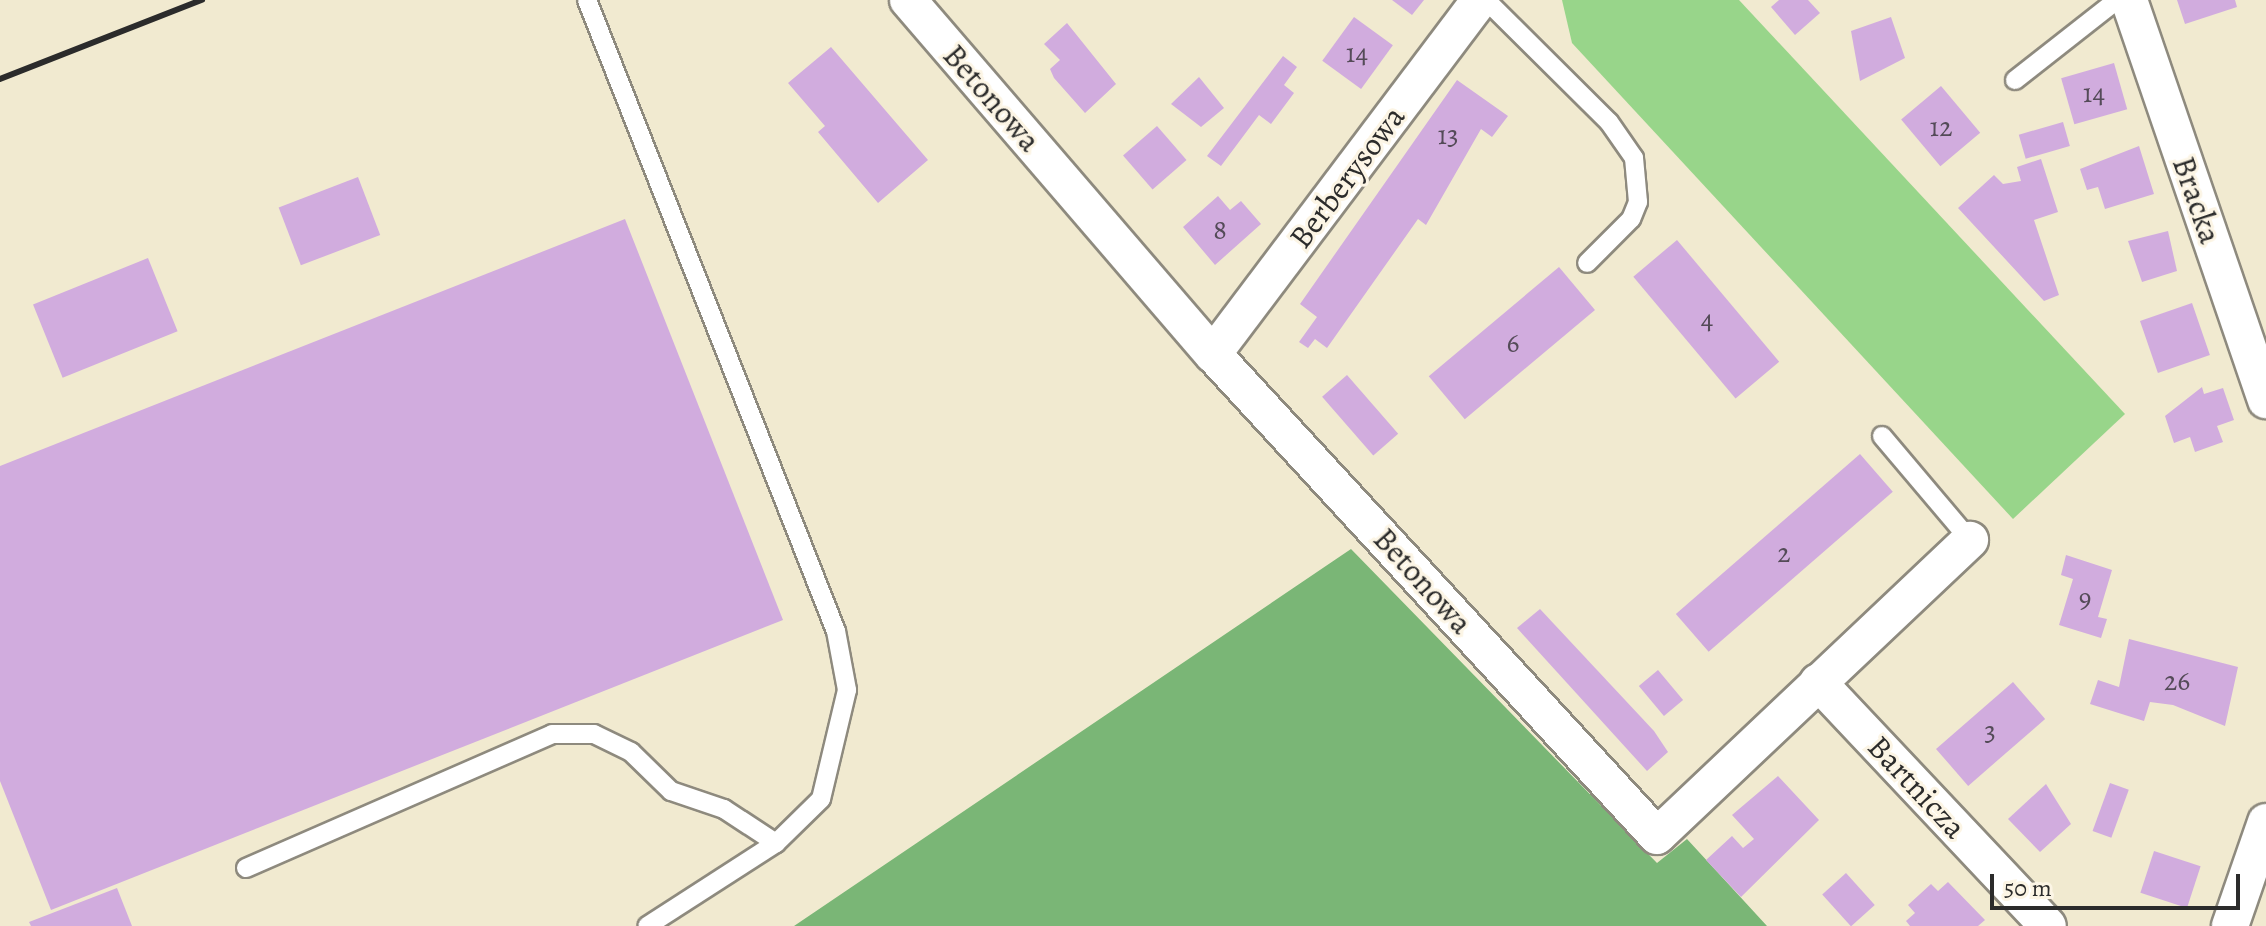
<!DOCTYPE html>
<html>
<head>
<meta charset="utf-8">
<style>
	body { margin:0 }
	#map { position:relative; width:2266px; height:926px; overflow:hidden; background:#f1ead0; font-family:Alegreya,serif }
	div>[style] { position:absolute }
	.green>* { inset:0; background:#98d58a }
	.forest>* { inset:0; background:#7ab676 }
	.building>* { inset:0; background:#d1acde; transform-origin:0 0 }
	.roads { filter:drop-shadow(2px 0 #8e8a7e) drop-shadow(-2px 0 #8e8a7e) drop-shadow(0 2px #8e8a7e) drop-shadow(0 -2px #8e8a7e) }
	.service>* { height:18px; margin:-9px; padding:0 9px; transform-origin:9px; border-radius:9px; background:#fff }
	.minor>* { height:36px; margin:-18px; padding:0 18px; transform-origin:18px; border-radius:18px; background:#fff }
	.rail>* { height:6px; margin:-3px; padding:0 3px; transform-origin:3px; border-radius:3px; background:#2b2b2b }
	span { translate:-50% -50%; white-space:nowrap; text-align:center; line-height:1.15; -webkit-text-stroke:6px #fcf5e5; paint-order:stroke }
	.number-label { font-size:28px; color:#544b58 }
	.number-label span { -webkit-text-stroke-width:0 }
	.street-label { font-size:32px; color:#2b2b2b }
	.scale { position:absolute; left:1990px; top:874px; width:250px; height:36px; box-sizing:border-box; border:4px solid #2b2b2b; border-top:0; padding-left:10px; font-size:24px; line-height:28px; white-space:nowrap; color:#2b2b2b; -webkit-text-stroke:6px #fcf5e5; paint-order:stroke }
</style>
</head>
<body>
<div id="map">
	<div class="green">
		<div style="clip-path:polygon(1562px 0,1739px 0,2125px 414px,2013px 519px,1572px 43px)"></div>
	</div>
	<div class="forest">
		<div style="clip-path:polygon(1351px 549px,1657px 863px,1687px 839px,1767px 926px,794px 926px)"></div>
	</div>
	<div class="building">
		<div style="clip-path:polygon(1392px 0,1424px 0,1412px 15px)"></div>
		<div style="clip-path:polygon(1779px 0,1808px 0,1820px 13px,1795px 35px,1771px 7px)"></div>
		<div style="clip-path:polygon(2177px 0,2235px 0,2237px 7px,2185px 24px)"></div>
		<div style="left:1354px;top:17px;width:48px;height:54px;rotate:36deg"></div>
		<div style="clip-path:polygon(1891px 17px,1905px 58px,1860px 81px,1851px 31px)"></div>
		<div style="clip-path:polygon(1067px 23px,1116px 84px,1085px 113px,1054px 78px,1050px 69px,1060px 60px,1044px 44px)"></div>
		<div style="clip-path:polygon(831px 47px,928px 160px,878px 203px,818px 132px,825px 126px,788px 83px)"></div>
		<div style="clip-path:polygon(1283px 56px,1297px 67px,1284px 85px,1294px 93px,1271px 124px,1259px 115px,1221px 166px,1207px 156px)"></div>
		<div style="left:2114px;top:63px;width:48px;height:55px;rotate:74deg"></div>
		<div style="clip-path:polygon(1199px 77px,1224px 108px,1201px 127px,1171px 104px)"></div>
		<div style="clip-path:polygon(1457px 80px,1508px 116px,1492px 137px,1481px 129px,1426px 225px,1418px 219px,1327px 348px,1315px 339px,1308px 348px,1299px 342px,1317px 317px,1300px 304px)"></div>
		<div style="left:1941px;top:86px;width:61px;height:52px;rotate:50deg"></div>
		<div style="left:2063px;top:122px;width:25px;height:46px;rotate:74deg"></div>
		<div style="left:1157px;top:126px;width:45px;height:45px;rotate:49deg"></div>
		<div style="clip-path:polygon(2139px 146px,2154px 194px,2105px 209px,2098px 187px,2087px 190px,2080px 169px)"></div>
		<div style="clip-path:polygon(2041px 159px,2058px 212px,2034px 220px,2059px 295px,2044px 301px,1958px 208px,1994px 175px,2003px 184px,2021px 181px,2017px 167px)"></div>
		<div style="left:358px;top:177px;width:62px;height:85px;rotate:69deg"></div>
		<div style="clip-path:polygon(1218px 196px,1230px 210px,1241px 201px,1261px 224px,1215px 265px,1183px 227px)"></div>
		<div style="clip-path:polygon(625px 219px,783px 620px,51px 910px,0 781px,0 466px)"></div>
		<div style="clip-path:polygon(2168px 231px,2177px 271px,2142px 282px,2128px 241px)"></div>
		<div style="left:1677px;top:240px;width:159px;height:57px;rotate:50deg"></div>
		<div style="left:148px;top:258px;width:79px;height:124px;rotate:68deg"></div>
		<div style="left:1559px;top:267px;width:56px;height:170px;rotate:50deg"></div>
		<div style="left:2192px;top:303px;width:55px;height:55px;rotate:71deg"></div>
		<div style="left:1347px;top:375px;width:78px;height:33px;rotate:49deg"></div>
		<div style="clip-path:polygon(2202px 387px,2204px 394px,2223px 388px,2234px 420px,2217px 426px,2223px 442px,2195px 452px,2190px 437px,2174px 443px,2165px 416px)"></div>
		<div style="left:1860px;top:454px;width:50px;height:244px;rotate:49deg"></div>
		<div style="clip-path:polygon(2066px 555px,2112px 570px,2098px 617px,2107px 619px,2101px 638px,2059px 625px,2073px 579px,2061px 575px)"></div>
		<div style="clip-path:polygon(1540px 609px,1654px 731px,1668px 752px,1647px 771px,1517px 628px)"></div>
		<div style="clip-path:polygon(2129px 639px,2238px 667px,2225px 726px,2173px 705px,2150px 702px,2144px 721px,2090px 704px,2098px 680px,2119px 687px)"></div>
		<div style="left:1658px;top:670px;width:39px;height:25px;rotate:50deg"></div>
		<div style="left:2013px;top:682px;width:49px;height:102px;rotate:49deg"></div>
		<div style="clip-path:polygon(1778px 776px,1819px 820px,1741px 897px,1706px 860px,1732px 836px,1743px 848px,1754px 839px,1732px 815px)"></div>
		<div style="left:2110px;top:783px;width:20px;height:51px;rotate:20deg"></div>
		<div style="clip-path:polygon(2046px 784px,2071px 824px,2040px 852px,2008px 819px)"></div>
		<div style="left:2154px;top:851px;width:49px;height:44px;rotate:18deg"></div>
		<div style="left:1846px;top:873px;width:43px;height:32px;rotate:48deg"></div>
		<div style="clip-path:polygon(1948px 882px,1985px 920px,1978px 926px,1910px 926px,1906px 921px,1915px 913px,1908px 905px,1931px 884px,1938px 891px)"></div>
		<div style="clip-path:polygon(117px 888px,132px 926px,31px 926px,29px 922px)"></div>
	</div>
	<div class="roads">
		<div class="service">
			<div style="left:587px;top:0;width:678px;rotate:68.47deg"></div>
			<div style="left:836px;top:631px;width:60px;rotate:79.4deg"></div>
			<div style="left:847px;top:690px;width:112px;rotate:103.4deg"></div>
			<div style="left:821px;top:799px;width:63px;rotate:135.6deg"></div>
			<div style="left:776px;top:843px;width:153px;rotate:147.2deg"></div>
			<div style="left:1486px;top:0;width:173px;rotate:44.8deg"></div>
			<div style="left:1609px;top:122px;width:44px;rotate:55.2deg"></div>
			<div style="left:1634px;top:158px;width:44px;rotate:84.8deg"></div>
			<div style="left:1638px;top:202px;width:18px;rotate:112deg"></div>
			<div style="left:1631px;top:219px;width:62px;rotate:135deg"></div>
			<div style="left:2015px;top:80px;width:130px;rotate:-38.1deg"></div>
			<div style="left:1882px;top:436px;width:136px;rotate:49.8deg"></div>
			<div style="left:246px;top:868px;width:334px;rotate:-23.6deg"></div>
			<div style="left:552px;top:734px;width:42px"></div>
			<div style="left:594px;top:734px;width:41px;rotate:25.9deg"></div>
			<div style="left:631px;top:752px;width:56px;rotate:44.3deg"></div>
			<div style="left:671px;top:791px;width:56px;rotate:18.8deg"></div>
			<div style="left:724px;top:809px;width:62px;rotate:33.2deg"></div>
		</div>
		<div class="minor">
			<div style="left:908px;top:0;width:467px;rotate:49.3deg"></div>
			<div style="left:1213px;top:354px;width:655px;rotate:47.35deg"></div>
			<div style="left:1657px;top:836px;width:431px;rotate:-43.4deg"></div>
			<div style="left:2129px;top:0;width:423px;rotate:71.1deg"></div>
			<div style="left:1213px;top:354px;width:443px;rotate:-53deg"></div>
			<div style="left:1818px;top:682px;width:335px;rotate:46.7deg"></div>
			<div style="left:2230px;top:926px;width:110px;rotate:-70.9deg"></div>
		</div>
	</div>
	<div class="rail">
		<div style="left:0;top:79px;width:217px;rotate:-21.4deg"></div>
	</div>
	<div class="number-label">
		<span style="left:1357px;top:53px">14</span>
		<span style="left:2094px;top:93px">14</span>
		<span style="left:1941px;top:127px">12</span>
		<span style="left:1448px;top:135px">13</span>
		<span style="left:1220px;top:230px">8</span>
		<span style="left:1707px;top:319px">4</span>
		<span style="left:1513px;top:343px">6</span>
		<span style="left:1784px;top:553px">2</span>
		<span style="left:2085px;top:598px">9</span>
		<span style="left:2177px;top:681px">26</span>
		<span style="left:1990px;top:731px">3</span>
	</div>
	<div class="street-label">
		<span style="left:992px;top:98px;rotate:49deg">Betonowa</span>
		<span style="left:1347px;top:177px;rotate:-53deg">Berberysowa</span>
		<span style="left:2197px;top:200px;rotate:71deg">Bracka</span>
		<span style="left:1423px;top:581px;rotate:48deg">Betonowa</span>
		<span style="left:1917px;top:787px;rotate:47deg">Bartnicza</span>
	</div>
	<div class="scale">50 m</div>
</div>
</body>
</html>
